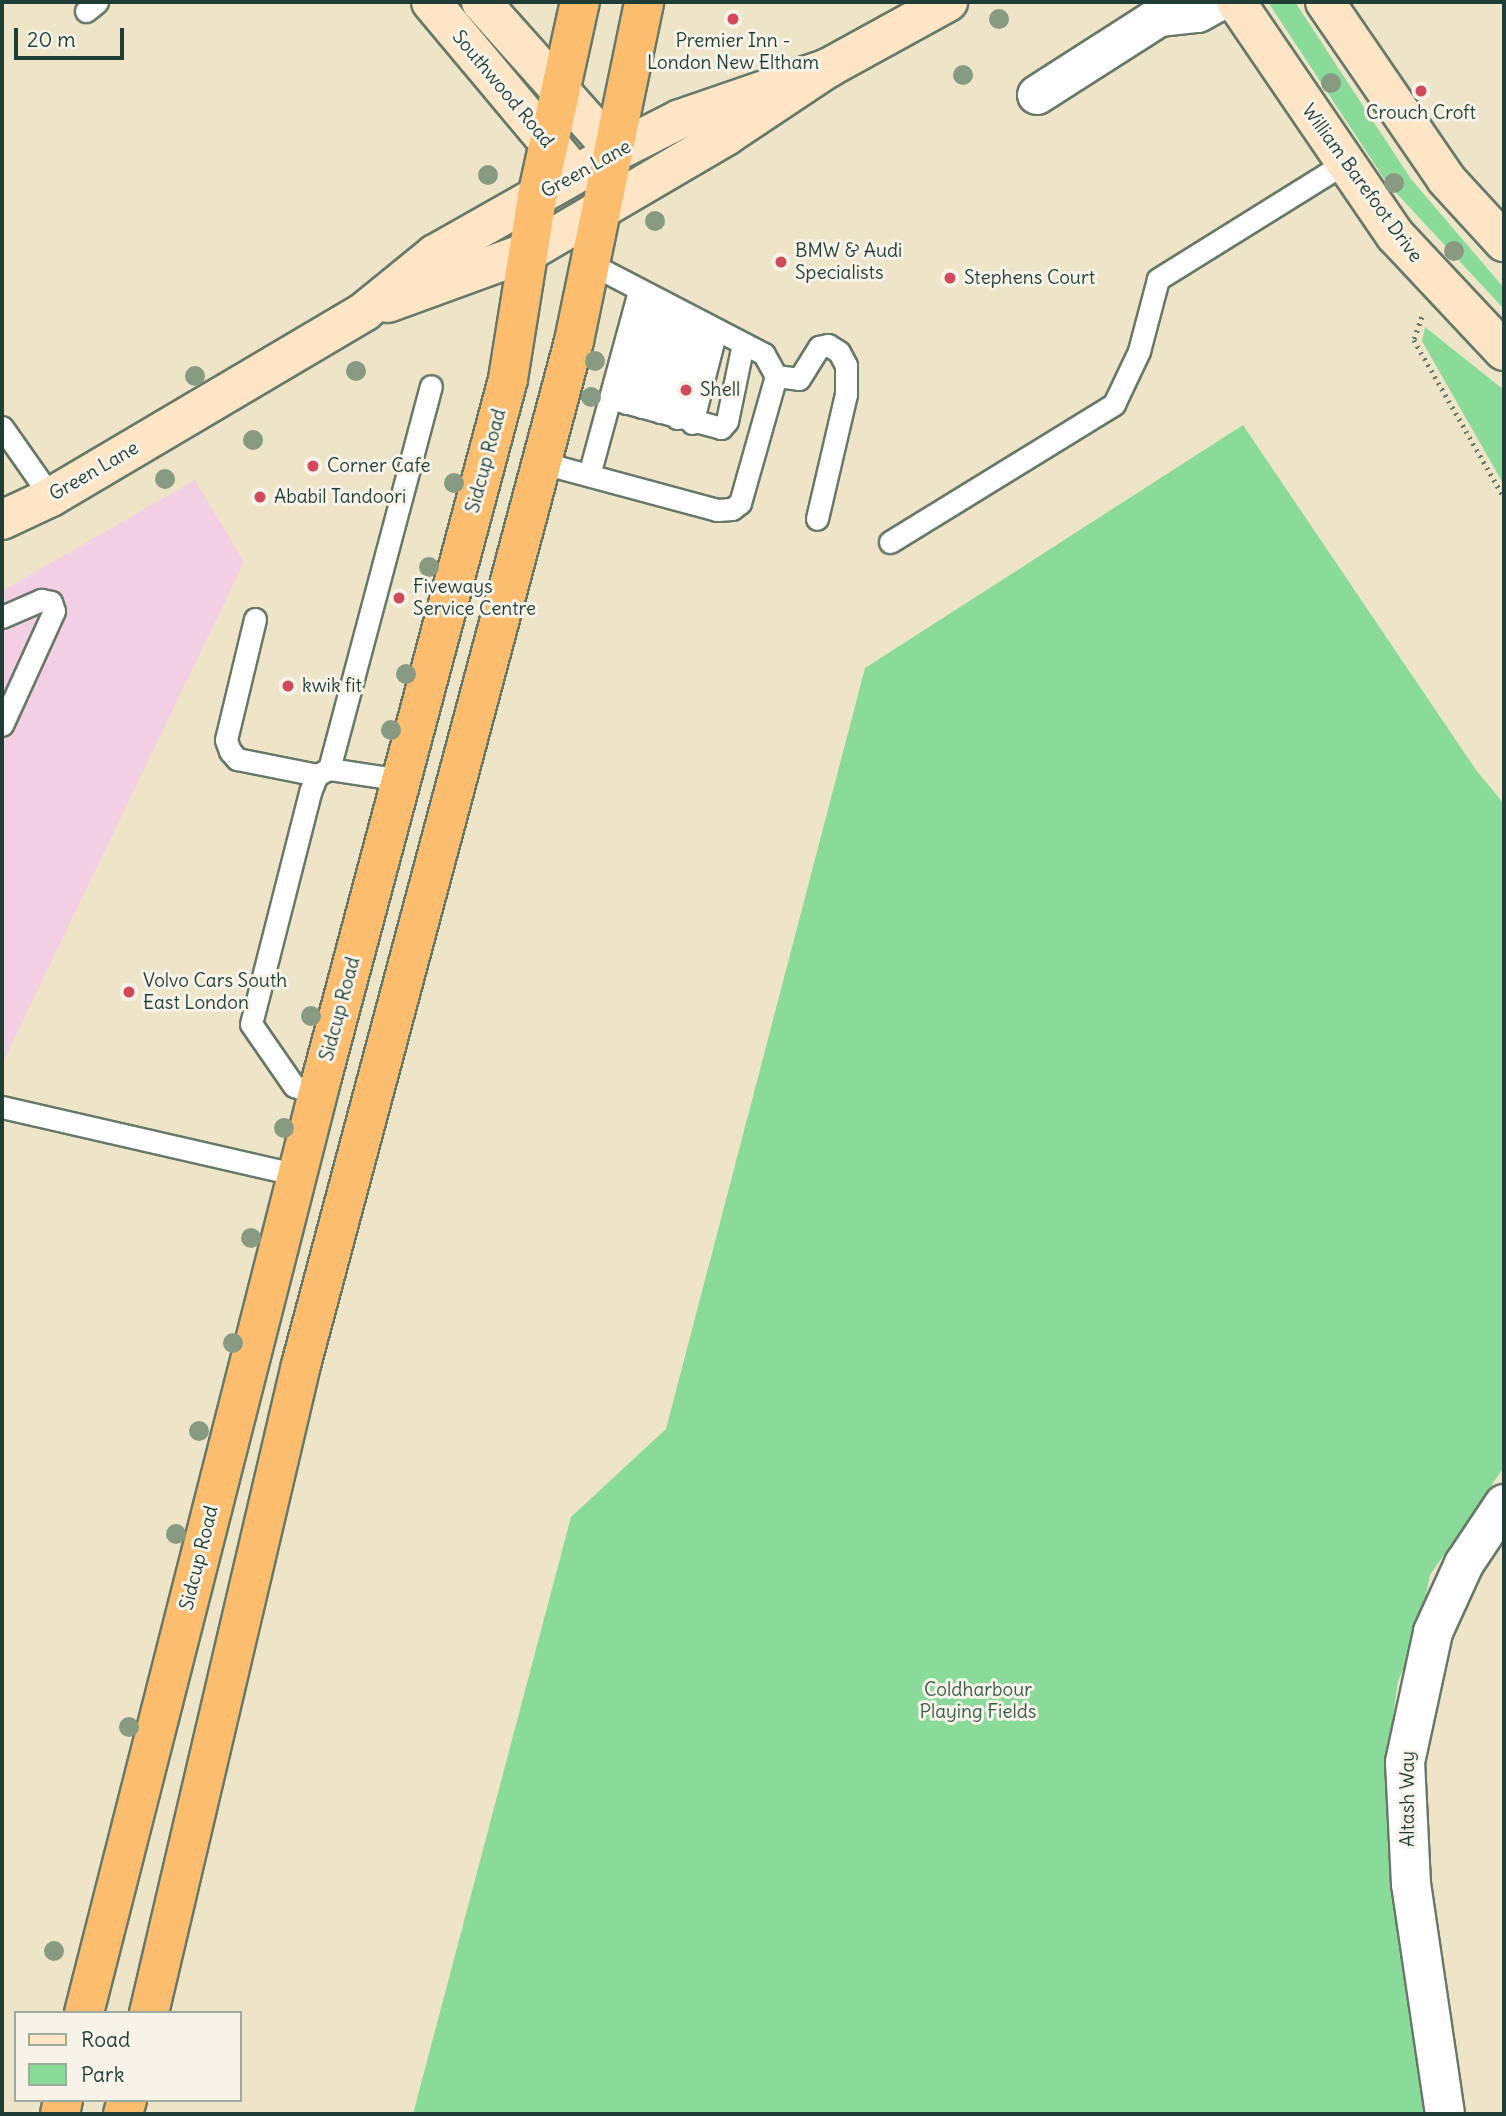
<!DOCTYPE html>
<html>
<head>
<meta charset="utf-8">
<style>
	body { margin:0 }
	#map { position:relative; width:1506px; height:2116px; overflow:hidden; background:#eee5c9; font-family:Delius,sans-serif }
	div>[style] { position:absolute }
	.built>* { inset:0; background:#f2cfe2 }
	.green>* { inset:0; background:#8ada9a }
	.path>* { height:4.5px; margin-top:-2.25px; transform-origin:0; background:repeating-linear-gradient(90deg,#677868 0 2px,transparent 0 7px) }
	.roads { filter:drop-shadow(2px 0 #677868) drop-shadow(-2px 0 #677868) drop-shadow(0 2px #677868) drop-shadow(0 -2px #677868) }
	.lane>* { height:21px; margin:-10.5px; padding:0 10.5px; transform-origin:10.5px; border-radius:10.5px; background:#fff }
	.street>* { height:38px; margin:-19px; padding:0 19px; transform-origin:19px; border-radius:19px; background:#fff }
	.secondary>* { height:38px; margin:-19px; padding:0 19px; transform-origin:19px; border-radius:19px; background:#fee5c5 }
	.highway>* { height:38px; margin:-19px; padding:0 19px; transform-origin:19px; border-radius:19px; background:#fcbd6f }
	.trees>* { width:20px; height:20px; margin:-10px; border-radius:50%; background:#889a82 }
	.dots>* { width:19px; height:19px; translate:-50% -50%; box-sizing:border-box; border:4px solid #f7f3e8; border-radius:50% }
	span { translate:-50% -50%; white-space:nowrap; text-align:center; line-height:1.15; -webkit-text-stroke:6px #f7f3e8; paint-order:stroke }
	.poi-label { font-size:19px; color:#1f3d34 }
	.left { translate:0 -50%; text-align:left }
	.street-label { font-size:19px; color:#1f3d34 }
	.park-label { font-size:19px; color:#345c48 }
	.frame { position:absolute; inset:0; border:4px solid #1f3d34; pointer-events:none }
	.legend { position:absolute; left:14px; top:2011px; width:228px; height:91px; box-sizing:border-box; background:#f7f3e8; border:2px solid #a1aaa0; margin:0; padding:9px 12px; list-style:none; font-size:21px; color:#1f3d34 }
	.legend li { display:flex; align-items:center; gap:14px; height:35px }
	.legend b { width:35px; border:2px solid #a1aaa0 }
	.scale { position:absolute; left:14px; top:28px; width:110px; height:32px; box-sizing:border-box; border:4px solid #1f3d34; border-top:0; padding-left:9px; font-size:21px; line-height:24px; white-space:nowrap; color:#1f3d34; -webkit-text-stroke:5px #f7f3e8; paint-order:stroke }
</style>
</head>
<body>
<div id="map">
	<div class="built">
		<div style="clip-path:polygon(195px 480px,244px 562px,2px 1064px,2px 591px)"></div>
	</div>
	<div class="green">
		<div style="clip-path:polygon(1268px 2px,1295px 2px,1411px 179px,1504px 288px,1504px 309px,1387px 183px)"></div>
		<div style="clip-path:polygon(1425px 327px,1504px 390px,1504px 485px,1422px 341px)"></div>
		<div style="clip-path:polygon(1243px 425px,1476px 770px,1504px 804px,1504px 1467px,1430px 1575px,1417px 1639px,1398px 1681px,1389px 1744px,1387px 1822px,1396px 1917px,1425px 2114px,413px 2114px,571px 1517px,666px 1429px,865px 668px)"></div>
	</div>
	<div class="path">
		<div style="left:1422px;top:317px;width:24px;rotate:109deg"></div>
		<div style="left:1414px;top:340px;width:181px;rotate:60.2deg"></div>
	</div>
	<div class="roads">
		<div class="lane">
			<div style="left:86px;top:11px;width:14px;rotate:-39deg"></div>
			<div style="left:776px;top:376px;width:23px;rotate:7deg"></div>
			<div style="left:799px;top:379px;width:38px;rotate:-58deg"></div>
			<div style="left:819px;top:347px;width:9px;rotate:-13deg"></div>
			<div style="left:828px;top:345px;width:13px;rotate:32deg"></div>
			<div style="left:839px;top:352px;width:15px;rotate:62deg"></div>
			<div style="left:846px;top:365px;width:29px;rotate:90deg"></div>
			<div style="left:846px;top:394px;width:128px;rotate:103.1deg"></div>
			<div style="left:610px;top:398px;width:115px;rotate:15.1deg"></div>
			<div style="left:721px;top:428px;width:9px;rotate:-49deg"></div>
			<div style="left:727px;top:421px;width:79px;rotate:-78.3deg"></div>
			<div style="left:626px;top:403px;width:108px;rotate:-75.6deg"></div>
			<div style="left:642px;top:407px;width:104px;rotate:-75.6deg"></div>
			<div style="left:660px;top:412px;width:100px;rotate:-75.5deg"></div>
			<div style="left:677px;top:418px;width:99px;rotate:-76deg"></div>
			<div style="left:692px;top:423px;width:96px;rotate:-75.5deg"></div>
			<div style="left:2px;top:427px;width:85px;rotate:55deg"></div>
			<div style="left:543px;top:463px;width:180px;rotate:15.1deg"></div>
			<div style="left:717px;top:510px;width:15px;rotate:-4deg"></div>
			<div style="left:732px;top:509px;width:10px;rotate:-37deg"></div>
			<div style="left:740px;top:503px;width:132px;rotate:-74.2deg"></div>
			<div style="left:776px;top:376px;width:25px;rotate:-119deg"></div>
			<div style="left:764px;top:354px;width:195px;rotate:-152.5deg"></div>
			<div style="left:589px;top:475px;width:191px;rotate:-74.8deg"></div>
			<div style="left:890px;top:542px;width:263px;rotate:-31.6deg"></div>
			<div style="left:1114px;top:404px;width:59px;rotate:-64.7deg"></div>
			<div style="left:1139px;top:351px;width:74px;rotate:-75.2deg"></div>
			<div style="left:1158px;top:279px;width:219px;rotate:-31.9deg"></div>
			<div style="left:2px;top:617px;width:43px;rotate:-23.6deg"></div>
			<div style="left:41px;top:600px;width:10px;rotate:11deg"></div>
			<div style="left:51px;top:602px;width:9px;rotate:72deg"></div>
			<div style="left:54px;top:611px;width:125px;rotate:114.5deg"></div>
			<div style="left:255px;top:619px;width:124px;rotate:103.5deg"></div>
			<div style="left:226px;top:740px;width:12px;rotate:70deg"></div>
			<div style="left:230px;top:751px;width:11px;rotate:49deg"></div>
			<div style="left:237px;top:759px;width:82px;rotate:11.3deg"></div>
			<div style="left:329px;top:769px;width:396px;rotate:-75.1deg"></div>
			<div style="left:321px;top:1081px;width:20px;rotate:156deg"></div>
			<div style="left:303px;top:1089px;width:9px;rotate:-162deg"></div>
			<div style="left:294px;top:1086px;width:75px;rotate:-124.7deg"></div>
			<div style="left:251px;top:1024px;width:239px;rotate:-75.7deg"></div>
			<div style="left:310px;top:792px;width:18px;rotate:-68deg"></div>
			<div style="left:317px;top:775px;width:13px;rotate:-27deg"></div>
			<div style="left:329px;top:769px;width:74px;rotate:8.6deg"></div>
			<div style="left:2px;top:1107px;width:306px;rotate:12.9deg"></div>
		</div>
		<div class="street">
			<div style="left:1037px;top:95px;width:145px;rotate:-32.6deg"></div>
			<div style="left:1159px;top:17px;width:39px;rotate:-6deg"></div>
			<div style="left:1198px;top:13px;width:23px;rotate:-29deg"></div>
			<div style="left:1445px;top:2114px;width:232px;rotate:-98.4deg"></div>
			<div style="left:1411px;top:1884px;width:122px;rotate:-92.8deg"></div>
			<div style="left:1405px;top:1762px;width:133px;rotate:-77.8deg"></div>
			<div style="left:1433px;top:1632px;width:75px;rotate:-65.5deg"></div>
			<div style="left:1464px;top:1564px;width:72px;rotate:-56.3deg"></div>
		</div>
		<div class="secondary">
			<div style="left:431px;top:2px;width:214px;rotate:50.1deg"></div>
			<div style="left:481px;top:2px;width:201px;rotate:48.2deg"></div>
			<div style="left:1236px;top:2px;width:282px;rotate:55.7deg"></div>
			<div style="left:1395px;top:235px;width:159px;rotate:46.8deg"></div>
			<div style="left:1325px;top:2px;width:214px;rotate:55.6deg"></div>
			<div style="left:1446px;top:179px;width:86px;rotate:47.4deg"></div>
			<div style="left:388px;top:303px;width:151px;rotate:-20.1deg"></div>
			<div style="left:530px;top:251px;width:227px;rotate:-30.4deg"></div>
			<div style="left:726px;top:136px;width:123px;rotate:-33.7deg"></div>
			<div style="left:828px;top:68px;width:137px;rotate:-28.8deg"></div>
			<div style="left:2px;top:520px;width:54px;rotate:-25.1deg"></div>
			<div style="left:51px;top:497px;width:365px;rotate:-30.6deg"></div>
			<div style="left:365px;top:311px;width:90px;rotate:-39.2deg"></div>
			<div style="left:435px;top:254px;width:207px;rotate:-29.5deg"></div>
			<div style="left:615px;top:152px;width:73px;rotate:-26.9deg"></div>
			<div style="left:680px;top:119px;width:157px;rotate:-19deg"></div>
		</div>
		<div class="highway">
			<div style="left:84px;top:2013px;width:962px;rotate:-75.73deg"></div>
			<div style="left:321px;top:1081px;width:726px;rotate:-75.08deg"></div>
			<div style="left:508px;top:379px;width:184px;rotate:-80.9deg"></div>
			<div style="left:537px;top:197px;width:200px;rotate:-77.6deg"></div>
			<div style="left:149px;top:2013px;width:666px;rotate:-76.8deg"></div>
			<div style="left:301px;top:1365px;width:1060px;rotate:-75.07deg"></div>
			<div style="left:574px;top:341px;width:346px;rotate:-78.3deg"></div>
			<div style="left:60px;top:2114px;width:14px;rotate:-78deg"></div>
			<div style="left:123px;top:2114px;width:15px;rotate:-74deg"></div>
		</div>
	</div>
	<div class="trees">
		<div style="left:999px;top:19px"></div>
		<div style="left:963px;top:75px"></div>
		<div style="left:1331px;top:83px"></div>
		<div style="left:488px;top:175px"></div>
		<div style="left:1394px;top:183px"></div>
		<div style="left:655px;top:221px"></div>
		<div style="left:1454px;top:251px"></div>
		<div style="left:595px;top:361px"></div>
		<div style="left:356px;top:371px"></div>
		<div style="left:195px;top:376px"></div>
		<div style="left:591px;top:397px"></div>
		<div style="left:253px;top:440px"></div>
		<div style="left:165px;top:479px"></div>
		<div style="left:454px;top:483px"></div>
		<div style="left:429px;top:567px"></div>
		<div style="left:406px;top:674px"></div>
		<div style="left:391px;top:730px"></div>
		<div style="left:311px;top:1016px"></div>
		<div style="left:284px;top:1128px"></div>
		<div style="left:251px;top:1238px"></div>
		<div style="left:233px;top:1343px"></div>
		<div style="left:199px;top:1431px"></div>
		<div style="left:176px;top:1534px"></div>
		<div style="left:129px;top:1727px"></div>
		<div style="left:54px;top:1951px"></div>
	</div>
	<div class="dots">
		<div style="left:733px;top:19px;background:#d1495b"></div>
		<div style="left:1421px;top:91px;background:#d1495b"></div>
		<div style="left:781px;top:262px;background:#d1495b"></div>
		<div style="left:950px;top:278px;background:#d1495b"></div>
		<div style="left:686px;top:390px;background:#d1495b"></div>
		<div style="left:313px;top:466px;background:#d1495b"></div>
		<div style="left:260px;top:497px;background:#d1495b"></div>
		<div style="left:399px;top:598px;background:#d1495b"></div>
		<div style="left:288px;top:686px;background:#d1495b"></div>
		<div style="left:129px;top:992px;background:#d1495b"></div>
	</div>
	<div class="poi-label">
		<span style="left:733px;top:52px">Premier Inn -<br>London New Eltham</span>
		<span style="left:1421px;top:113px">Crouch Croft</span>
		<span class="left" style="left:795px;top:262px">BMW &amp; Audi<br>Specialists</span>
		<span class="left" style="left:964px;top:278px">Stephens Court</span>
		<span class="left" style="left:700px;top:390px">Shell</span>
		<span class="left" style="left:327px;top:466px">Corner Cafe</span>
		<span class="left" style="left:274px;top:497px">Ababil Tandoori</span>
		<span class="left" style="left:413px;top:598px">Fiveways<br>Service Centre</span>
		<span class="left" style="left:302px;top:686px">kwik fit</span>
		<span class="left" style="left:143px;top:992px">Volvo Cars South<br>East London</span>
	</div>
	<div class="street-label">
		<span style="left:503px;top:89px;rotate:50deg">Southwood Road</span>
		<span style="left:586px;top:169px;rotate:-29deg">Green Lane</span>
		<span style="left:1362px;top:183px;rotate:54deg">William Barefoot Drive</span>
		<span style="left:486px;top:461px;rotate:-75deg">Sidcup Road</span>
		<span style="left:94px;top:471px;rotate:-30deg">Green Lane</span>
		<span style="left:340px;top:1009px;rotate:-75deg">Sidcup Road</span>
		<span style="left:199px;top:1558px;rotate:-76deg">Sidcup Road</span>
		<span style="left:1408px;top:1799px;rotate:-90deg">Altash Way</span>
	</div>
	<div class="park-label">
		<span style="left:978px;top:1701px">Coldharbour<br>Playing Fields</span>
	</div>
	<div class="frame"></div>
	<ul class="legend">
	<li><b style="height:9px;background:#fee5c5"></b>Road</li>
	<li><b style="height:19px;background:#8ada9a"></b>Park</li>
	</ul>
	<div class="scale">20 m</div>
</div>
</body>
</html>
